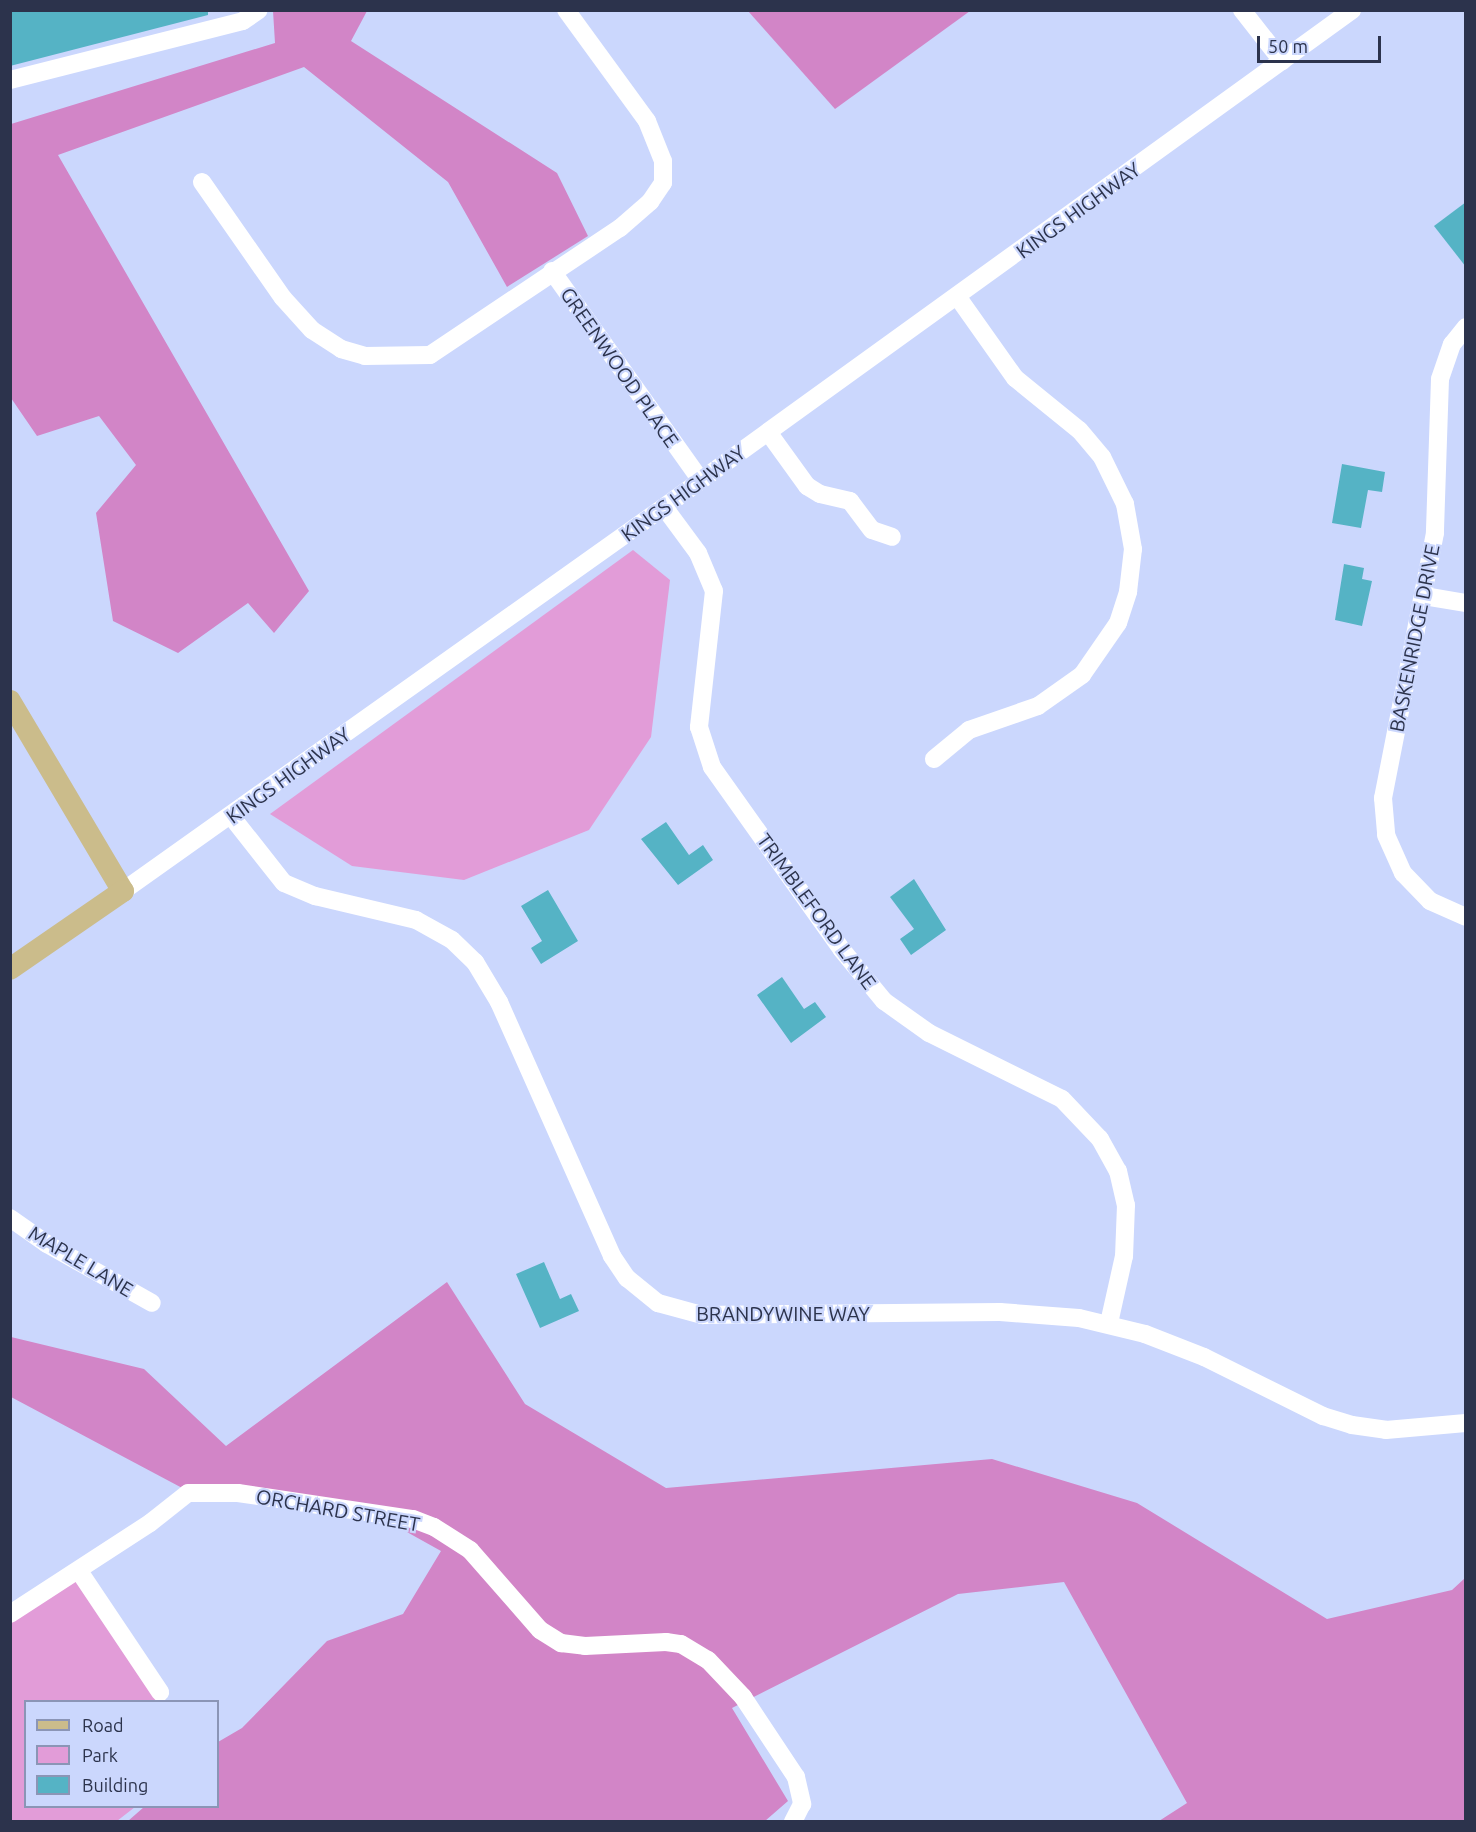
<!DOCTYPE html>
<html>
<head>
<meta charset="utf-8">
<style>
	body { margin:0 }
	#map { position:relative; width:1476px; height:1832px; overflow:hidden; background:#cbd7fd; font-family:Ubuntu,sans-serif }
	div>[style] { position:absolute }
	.green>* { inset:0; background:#e29cd8 }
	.forest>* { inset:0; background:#d285c7 }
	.building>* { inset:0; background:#55b3c5 }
	.minor>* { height:18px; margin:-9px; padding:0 9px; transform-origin:9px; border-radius:9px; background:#fff }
	.major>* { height:22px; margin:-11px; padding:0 11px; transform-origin:11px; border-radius:11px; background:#cbbc8b }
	span { translate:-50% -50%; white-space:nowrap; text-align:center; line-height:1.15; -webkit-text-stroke:4.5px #cbd7fd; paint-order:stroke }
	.street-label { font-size:20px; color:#2c334c }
	.frame { position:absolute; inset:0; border:12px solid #2c334c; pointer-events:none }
	.legend { position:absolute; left:24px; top:1700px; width:195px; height:108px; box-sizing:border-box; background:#cbd7fd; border:2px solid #8b95b6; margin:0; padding:8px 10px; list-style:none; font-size:18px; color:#2c334c }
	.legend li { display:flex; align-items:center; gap:12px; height:30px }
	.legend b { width:30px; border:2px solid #8b95b6 }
	.scale { position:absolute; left:1257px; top:36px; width:124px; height:27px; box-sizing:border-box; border:3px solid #2c334c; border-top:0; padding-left:8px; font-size:18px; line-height:21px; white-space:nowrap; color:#2c334c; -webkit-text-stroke:4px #cbd7fd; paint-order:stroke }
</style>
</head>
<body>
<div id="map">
	<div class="green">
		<div style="clip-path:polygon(633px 550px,670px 580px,651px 737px,589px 830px,464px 880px,352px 866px,270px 814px)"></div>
		<div style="clip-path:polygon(74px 1574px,162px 1701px,26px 1702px,26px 1806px,135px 1807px,117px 1821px,11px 1821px,10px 1618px)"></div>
	</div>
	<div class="forest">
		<div style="clip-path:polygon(273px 11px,367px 11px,351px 41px,557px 173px,588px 236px,507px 287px,448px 182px,304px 67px,58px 155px,309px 591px,274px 633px,248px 603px,178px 653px,113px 621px,96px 513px,136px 465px,99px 416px,37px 436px,11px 398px,11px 124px,275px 43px)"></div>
		<div style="clip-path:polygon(748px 11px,970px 11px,835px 109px)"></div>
		<div style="clip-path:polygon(447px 1282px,525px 1404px,666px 1488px,992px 1459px,1137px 1503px,1327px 1619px,1452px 1590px,1465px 1578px,1465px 1821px,1159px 1821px,1187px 1803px,1064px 1582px,958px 1594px,732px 1708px,788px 1801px,765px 1821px,128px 1821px,144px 1807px,218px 1806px,218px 1742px,242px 1728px,327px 1641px,403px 1614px,441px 1551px,362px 1507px,201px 1498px,11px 1397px,11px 1337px,144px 1369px,226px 1446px)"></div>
	</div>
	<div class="building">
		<div style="clip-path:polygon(10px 10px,208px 10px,208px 15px,10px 66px)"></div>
		<div style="clip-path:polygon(1466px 202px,1466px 267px,1434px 226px)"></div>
		<div style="clip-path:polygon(1342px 464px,1385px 472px,1382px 492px,1368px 490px,1361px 528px,1332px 523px)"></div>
		<div style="clip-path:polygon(1344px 564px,1364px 568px,1362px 579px,1372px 581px,1362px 626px,1335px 620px)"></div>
		<div style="clip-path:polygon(666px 822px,689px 855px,703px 845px,713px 860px,678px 885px,641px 839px)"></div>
		<div style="clip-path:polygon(914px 879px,946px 930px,911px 955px,900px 939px,914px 929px,890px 897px)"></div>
		<div style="clip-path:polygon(548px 890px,578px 941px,541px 964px,531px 948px,542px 941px,521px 906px)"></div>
		<div style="clip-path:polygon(782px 977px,804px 1009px,815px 1002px,826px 1017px,791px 1043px,757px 995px)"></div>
		<div style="clip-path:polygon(544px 1262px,560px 1299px,571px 1294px,579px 1311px,540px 1328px,516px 1274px)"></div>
	</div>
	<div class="minor">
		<div style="left:1242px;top:10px;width:65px;rotate:51.9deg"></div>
		<div style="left:10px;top:80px;width:240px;rotate:-14.2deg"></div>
		<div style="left:243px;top:21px;width:19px;rotate:-35deg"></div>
		<div style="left:202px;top:182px;width:141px;rotate:55.1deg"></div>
		<div style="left:283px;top:298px;width:43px;rotate:47.8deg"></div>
		<div style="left:312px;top:330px;width:35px;rotate:33deg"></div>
		<div style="left:341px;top:349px;width:25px;rotate:16deg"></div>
		<div style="left:365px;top:356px;width:65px;rotate:-0.9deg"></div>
		<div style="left:430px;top:355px;width:229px;rotate:-33.8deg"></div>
		<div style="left:620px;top:228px;width:40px;rotate:-41deg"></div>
		<div style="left:650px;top:202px;width:23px;rotate:-56deg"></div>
		<div style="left:663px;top:183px;width:22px;rotate:-90deg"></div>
		<div style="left:663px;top:161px;width:43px;rotate:-111.8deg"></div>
		<div style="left:647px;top:121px;width:137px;rotate:-126.1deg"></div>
		<div style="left:552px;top:271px;width:255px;rotate:54.6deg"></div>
		<div style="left:1466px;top:327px;width:22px;rotate:129deg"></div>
		<div style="left:1452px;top:344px;width:37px;rotate:109deg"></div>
		<div style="left:1440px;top:379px;width:154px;rotate:91.9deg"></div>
		<div style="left:1435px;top:533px;width:270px;rotate:101.1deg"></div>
		<div style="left:1383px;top:798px;width:37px;rotate:85deg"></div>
		<div style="left:1386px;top:835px;width:42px;rotate:65.9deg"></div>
		<div style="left:1403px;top:873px;width:39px;rotate:46deg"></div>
		<div style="left:1430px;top:901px;width:39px;rotate:24deg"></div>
		<div style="left:768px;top:432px;width:67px;rotate:54.2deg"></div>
		<div style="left:807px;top:486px;width:15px;rotate:32deg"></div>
		<div style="left:820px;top:494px;width:31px;rotate:13deg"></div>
		<div style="left:850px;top:501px;width:36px;rotate:53deg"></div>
		<div style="left:872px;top:530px;width:21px;rotate:19deg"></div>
		<div style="left:664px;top:507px;width:57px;rotate:53.5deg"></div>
		<div style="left:698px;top:553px;width:41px;rotate:67.2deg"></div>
		<div style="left:714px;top:591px;width:137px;rotate:96.3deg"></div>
		<div style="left:699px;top:727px;width:42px;rotate:72deg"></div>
		<div style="left:712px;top:767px;width:224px;rotate:54.6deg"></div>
		<div style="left:842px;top:950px;width:66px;rotate:50.5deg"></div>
		<div style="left:884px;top:1001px;width:55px;rotate:35.4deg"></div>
		<div style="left:929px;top:1033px;width:148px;rotate:26.4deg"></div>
		<div style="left:1062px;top:1099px;width:55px;rotate:46.5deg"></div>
		<div style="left:1100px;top:1139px;width:37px;rotate:61deg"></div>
		<div style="left:1118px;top:1171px;width:35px;rotate:77deg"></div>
		<div style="left:1126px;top:1205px;width:51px;rotate:92.2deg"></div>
		<div style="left:1124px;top:1256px;width:69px;rotate:102.6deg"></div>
		<div style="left:1424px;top:596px;width:43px;rotate:9.5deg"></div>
		<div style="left:934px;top:759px;width:45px;rotate:-39.6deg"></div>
		<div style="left:969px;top:730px;width:73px;rotate:-19.2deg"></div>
		<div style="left:1038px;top:706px;width:54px;rotate:-35.2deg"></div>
		<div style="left:1082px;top:675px;width:63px;rotate:-55.3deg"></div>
		<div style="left:1118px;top:623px;width:33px;rotate:-72deg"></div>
		<div style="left:1128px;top:592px;width:43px;rotate:-83.4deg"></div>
		<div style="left:1133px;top:549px;width:46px;rotate:-100.1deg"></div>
		<div style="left:1125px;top:504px;width:52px;rotate:-116.1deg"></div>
		<div style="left:1102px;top:457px;width:35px;rotate:-130deg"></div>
		<div style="left:1079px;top:430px;width:82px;rotate:-140.9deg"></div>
		<div style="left:1015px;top:378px;width:100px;rotate:-125.3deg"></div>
		<div style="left:231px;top:816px;width:85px;rotate:51.7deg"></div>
		<div style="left:284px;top:883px;width:34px;rotate:23deg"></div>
		<div style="left:315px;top:896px;width:104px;rotate:13.4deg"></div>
		<div style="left:416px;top:920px;width:41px;rotate:29.1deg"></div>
		<div style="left:452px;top:940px;width:32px;rotate:44deg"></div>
		<div style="left:475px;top:962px;width:47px;rotate:59deg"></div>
		<div style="left:499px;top:1002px;width:278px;rotate:66deg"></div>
		<div style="left:612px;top:1256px;width:27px;rotate:56deg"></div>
		<div style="left:627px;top:1278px;width:40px;rotate:39deg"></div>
		<div style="left:658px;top:1303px;width:46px;rotate:15.3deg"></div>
		<div style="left:702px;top:1315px;width:298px;rotate:-0.6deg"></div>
		<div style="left:1000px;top:1312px;width:79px;rotate:4.3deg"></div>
		<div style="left:1079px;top:1318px;width:68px;rotate:13.6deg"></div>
		<div style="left:1145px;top:1334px;width:63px;rotate:21.3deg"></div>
		<div style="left:1204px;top:1357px;width:133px;rotate:26.4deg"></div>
		<div style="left:1323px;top:1416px;width:30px;rotate:17deg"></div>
		<div style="left:1352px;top:1425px;width:34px;rotate:8deg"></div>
		<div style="left:1386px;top:1430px;width:80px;rotate:-5deg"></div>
		<div style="left:123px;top:891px;width:663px;rotate:-35.37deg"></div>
		<div style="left:664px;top:507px;width:849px;rotate:-35.84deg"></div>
		<div style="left:10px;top:1218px;width:45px;rotate:35.1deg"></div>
		<div style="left:47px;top:1244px;width:120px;rotate:29.3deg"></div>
		<div style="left:79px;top:1571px;width:146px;rotate:56.2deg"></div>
		<div style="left:10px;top:1614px;width:167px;rotate:-33deg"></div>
		<div style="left:150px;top:1523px;width:48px;rotate:-38.3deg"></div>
		<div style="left:188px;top:1493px;width:50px"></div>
		<div style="left:238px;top:1493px;width:177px;rotate:8.5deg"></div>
		<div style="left:413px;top:1519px;width:22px;rotate:21deg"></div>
		<div style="left:434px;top:1527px;width:43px;rotate:32.6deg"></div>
		<div style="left:470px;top:1550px;width:106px;rotate:48.8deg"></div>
		<div style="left:540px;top:1630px;width:25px;rotate:32deg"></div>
		<div style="left:561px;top:1643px;width:24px;rotate:7deg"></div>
		<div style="left:585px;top:1646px;width:81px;rotate:-2.8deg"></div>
		<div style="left:666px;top:1642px;width:15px;rotate:8deg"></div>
		<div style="left:681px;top:1644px;width:31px;rotate:31deg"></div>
		<div style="left:708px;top:1660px;width:51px;rotate:46.6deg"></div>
		<div style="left:743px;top:1697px;width:96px;rotate:56.5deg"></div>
		<div style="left:796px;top:1777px;width:28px;rotate:77deg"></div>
		<div style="left:802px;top:1804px;width:20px;rotate:117deg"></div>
	</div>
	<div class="major">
		<div style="left:10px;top:701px;width:221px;rotate:59.3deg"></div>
		<div style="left:123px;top:891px;width:137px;rotate:145.4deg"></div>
	</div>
	<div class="street-label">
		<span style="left:1078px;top:210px;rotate:-36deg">KINGS HIGHWAY</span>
		<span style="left:620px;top:367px;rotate:55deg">GREENWOOD PLACE</span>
		<span style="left:683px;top:493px;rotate:-36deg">KINGS HIGHWAY</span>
		<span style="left:1414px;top:638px;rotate:-79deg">BASKENRIDGE DRIVE</span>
		<span style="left:288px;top:775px;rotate:-36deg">KINGS HIGHWAY</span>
		<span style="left:817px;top:911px;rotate:54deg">TRIMBLEFORD LANE</span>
		<span style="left:81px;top:1261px;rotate:31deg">MAPLE LANE</span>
		<span style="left:783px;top:1313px">BRANDYWINE WAY</span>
		<span style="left:338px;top:1510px;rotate:10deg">ORCHARD STREET</span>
	</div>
	<div class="frame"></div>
	<ul class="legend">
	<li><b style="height:8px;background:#cbbc8b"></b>Road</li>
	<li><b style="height:16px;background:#e29cd8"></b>Park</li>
	<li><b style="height:16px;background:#55b3c5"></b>Building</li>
	</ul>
	<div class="scale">50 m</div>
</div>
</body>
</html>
